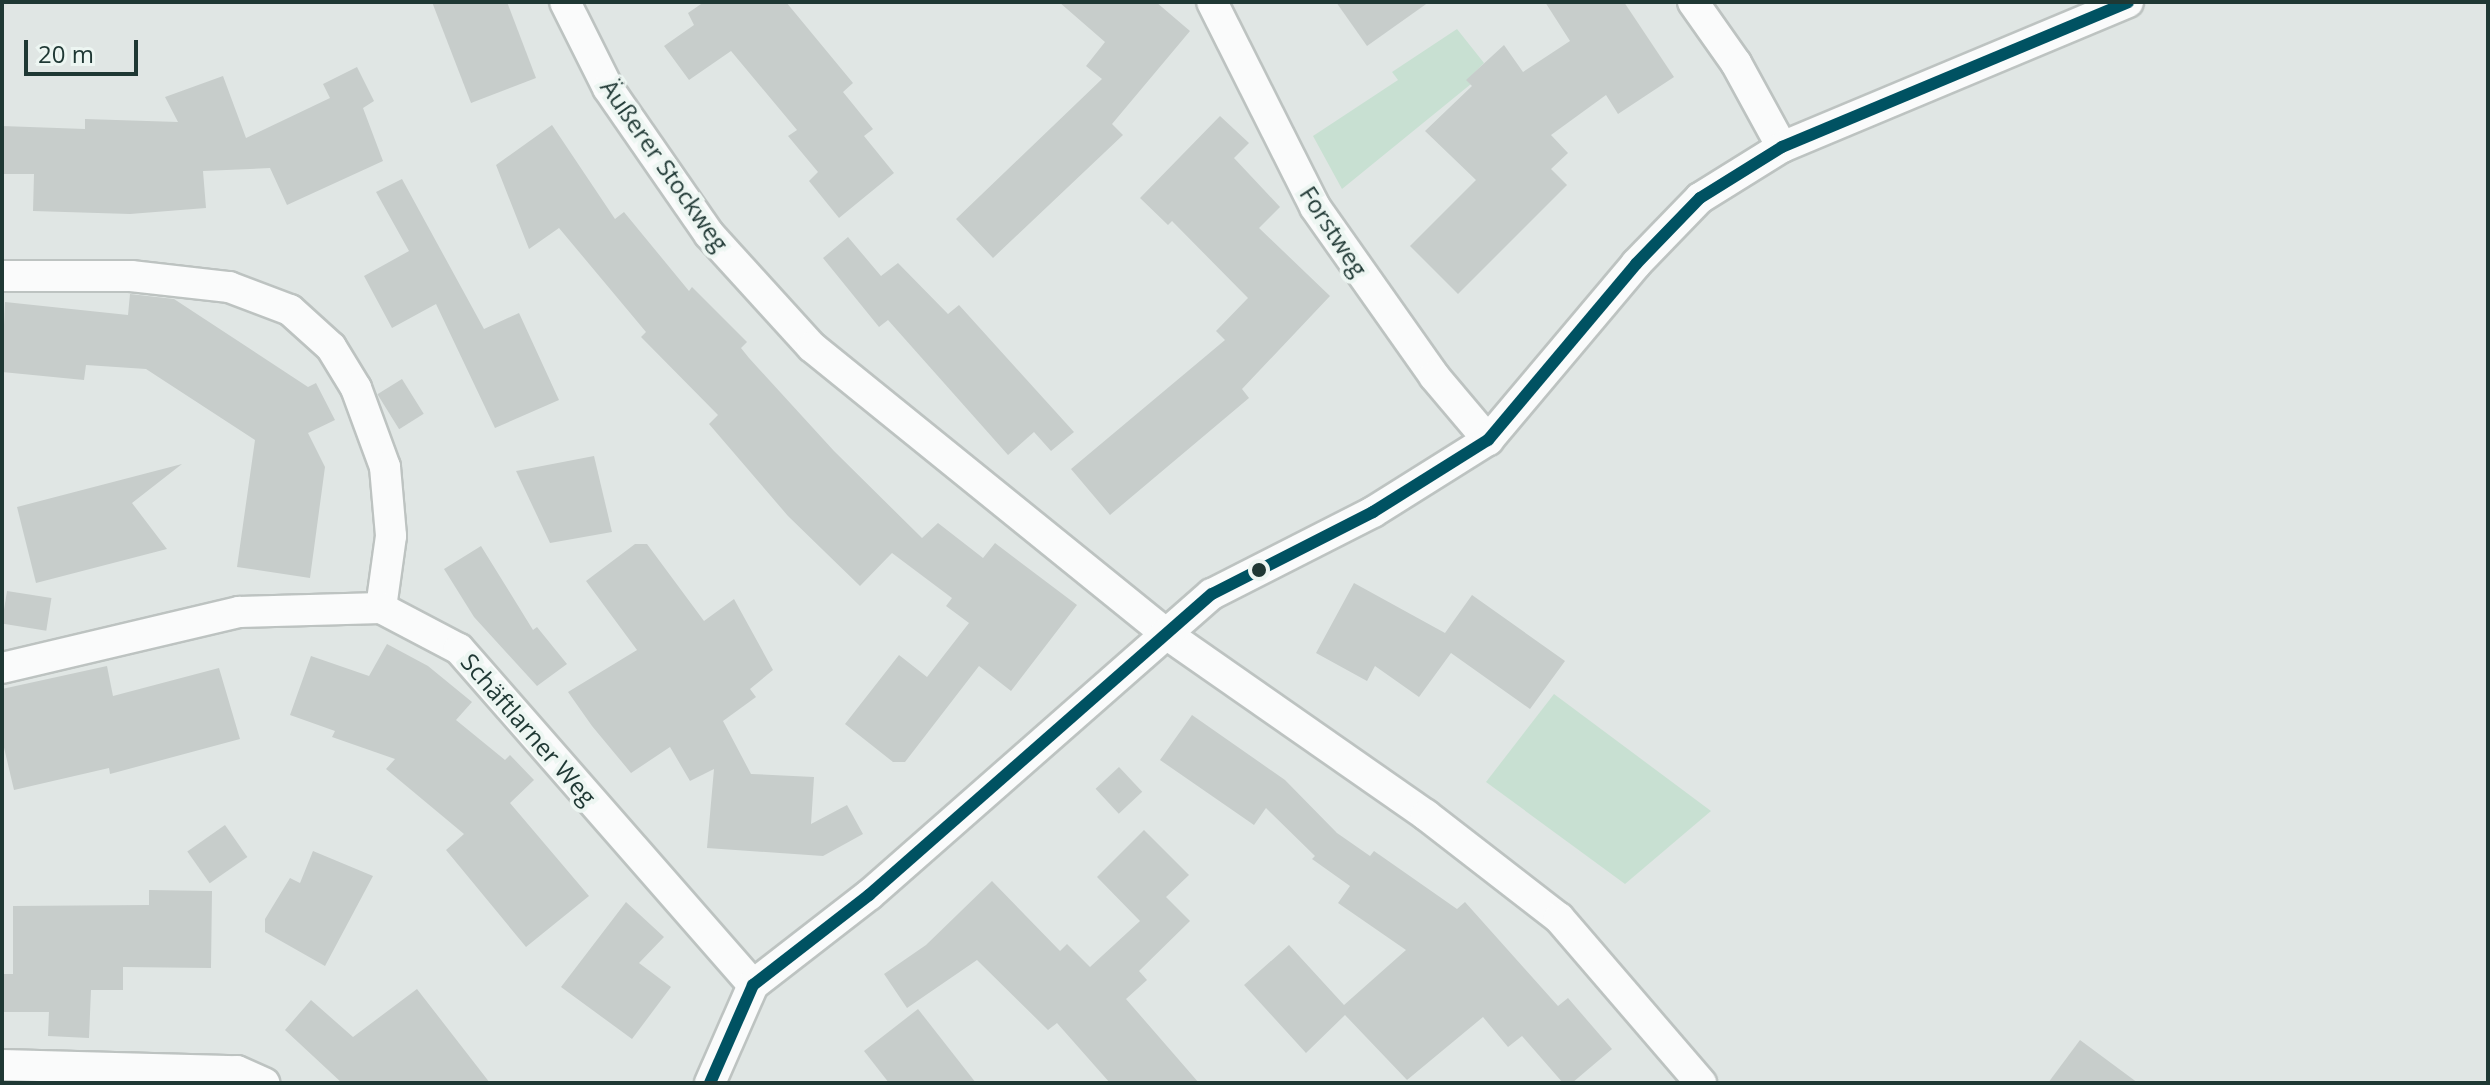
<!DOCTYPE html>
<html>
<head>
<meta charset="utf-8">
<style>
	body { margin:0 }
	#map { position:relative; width:2490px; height:1085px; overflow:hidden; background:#e0e6e4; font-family:"Open Sans",sans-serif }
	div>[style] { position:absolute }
	.green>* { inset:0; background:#c8e0d2 }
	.building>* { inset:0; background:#c7cdcb; transform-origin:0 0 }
	.roads { filter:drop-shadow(2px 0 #bdc3c1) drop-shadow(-2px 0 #bdc3c1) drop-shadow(0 2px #bdc3c1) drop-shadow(0 -2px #bdc3c1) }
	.minor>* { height:30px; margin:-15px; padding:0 15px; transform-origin:15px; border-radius:15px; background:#fafbfb }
	.bus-1>* { height:12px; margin:-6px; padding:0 6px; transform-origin:6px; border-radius:6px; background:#005262 }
	.dots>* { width:22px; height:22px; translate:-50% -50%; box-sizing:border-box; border:4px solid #edf6f2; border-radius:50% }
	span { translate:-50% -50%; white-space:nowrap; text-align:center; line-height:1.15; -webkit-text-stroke:8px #edf6f2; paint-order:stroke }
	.street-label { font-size:24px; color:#1f3834 }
	.frame { position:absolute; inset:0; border:4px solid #1f3834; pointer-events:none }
	.scale { position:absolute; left:24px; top:40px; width:114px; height:36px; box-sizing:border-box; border:4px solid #1f3834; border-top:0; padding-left:10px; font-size:24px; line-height:28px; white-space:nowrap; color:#1f3834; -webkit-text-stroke:6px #edf6f2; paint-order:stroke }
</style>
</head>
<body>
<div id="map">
	<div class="green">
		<div style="clip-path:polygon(1457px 29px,1484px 63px,1467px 80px,1471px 84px,1342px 189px,1313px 136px,1398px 80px,1392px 72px)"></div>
		<div style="clip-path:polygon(1554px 694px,1711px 811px,1625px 884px,1486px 782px)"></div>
	</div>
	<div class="building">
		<div style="clip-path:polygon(432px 2px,507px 2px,536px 78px,471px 103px)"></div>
		<div style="clip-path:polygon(704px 2px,786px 2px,853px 83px,843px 92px,873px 129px,864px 136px,894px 173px,839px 218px,809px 181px,818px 172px,788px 136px,797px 130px,731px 51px,689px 80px,664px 46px,694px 25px,688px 13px)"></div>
		<div style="clip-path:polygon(1059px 2px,1156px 2px,1190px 31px,1112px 124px,1123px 135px,993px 258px,956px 219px,1102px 79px,1086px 66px,1105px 42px)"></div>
		<div style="clip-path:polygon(1336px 2px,1429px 2px,1367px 46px)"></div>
		<div style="clip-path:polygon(1545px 2px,1624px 2px,1674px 77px,1618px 114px,1606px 95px,1551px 135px,1568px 153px,1551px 169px,1567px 185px,1458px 294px,1410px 246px,1476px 180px,1425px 131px,1472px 86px,1466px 80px,1504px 45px,1523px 72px,1570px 41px)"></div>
		<div style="clip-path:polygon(357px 67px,374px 101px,363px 108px,383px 161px,287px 205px,270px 168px,203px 171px,206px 208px,130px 214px,33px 211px,34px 174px,2px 174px,2px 126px,85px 129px,85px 119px,178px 122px,165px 97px,223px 76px,246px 138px,330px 98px,323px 84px)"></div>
		<div style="clip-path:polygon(1220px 116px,1249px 143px,1234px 158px,1280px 207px,1259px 228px,1330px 296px,1242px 389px,1249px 398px,1110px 515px,1071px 469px,1225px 340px,1216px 331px,1248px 298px,1172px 221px,1168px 225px,1140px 198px)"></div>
		<div style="clip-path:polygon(552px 125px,615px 219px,624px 212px,689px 291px,692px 287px,747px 342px,741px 348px,749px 358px,834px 451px,922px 538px,938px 523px,983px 558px,995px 543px,1077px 605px,1011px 691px,979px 666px,905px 762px,893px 762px,845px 724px,899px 655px,927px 677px,969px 623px,946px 606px,952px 598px,892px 553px,860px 586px,788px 516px,709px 424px,718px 415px,641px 337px,646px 332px,559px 228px,529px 249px,496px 165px)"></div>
		<div style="clip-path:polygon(402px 179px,484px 329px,519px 313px,559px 400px,495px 428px,436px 304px,392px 328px,364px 276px,409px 251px,376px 192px)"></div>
		<div style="clip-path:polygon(848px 237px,881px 276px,898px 263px,948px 314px,959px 305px,1074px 432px,1051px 451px,1034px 432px,1008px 455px,888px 320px,879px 327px,823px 258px)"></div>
		<div style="clip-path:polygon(130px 294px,174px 299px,308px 387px,316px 383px,335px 420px,308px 433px,325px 467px,310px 578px,237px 567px,255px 440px,146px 369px,86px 365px,84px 380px,2px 372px,5px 302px,128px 315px)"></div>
		<div style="left:402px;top:379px;width:41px;height:29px;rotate:58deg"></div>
		<div style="clip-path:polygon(594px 456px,612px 532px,550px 543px,516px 471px)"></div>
		<div style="clip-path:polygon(182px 464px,132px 503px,167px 549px,36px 583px,17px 507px)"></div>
		<div style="clip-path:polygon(635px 544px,647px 544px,704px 621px,734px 599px,773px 670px,750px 689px,756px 697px,723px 721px,751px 774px,814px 777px,811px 824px,847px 805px,863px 834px,823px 856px,707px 848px,714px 769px,690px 781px,670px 747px,631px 773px,592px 726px,568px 692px,637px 650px,586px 581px)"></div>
		<div style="clip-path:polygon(481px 546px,533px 630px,537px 627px,567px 664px,537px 686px,474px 617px,444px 569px)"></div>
		<div style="clip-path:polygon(1354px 583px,1445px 633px,1472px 595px,1565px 661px,1530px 709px,1451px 653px,1419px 697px,1375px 666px,1367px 681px,1316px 653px)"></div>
		<div style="left:7px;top:591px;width:45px;height:33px;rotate:9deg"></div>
		<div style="clip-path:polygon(387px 644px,428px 666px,472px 702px,456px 720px,505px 760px,510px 755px,534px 780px,510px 803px,589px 896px,526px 947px,446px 850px,464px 834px,386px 769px,395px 759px,332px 737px,335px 731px,290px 715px,311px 656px,369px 676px)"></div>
		<div style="clip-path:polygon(107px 666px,113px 696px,219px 668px,240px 739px,110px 774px,109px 768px,14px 790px,2px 739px,2px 689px)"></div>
		<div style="clip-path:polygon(1192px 715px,1285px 780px,1337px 833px,1370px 856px,1374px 851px,1457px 909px,1465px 902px,1558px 1006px,1568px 998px,1612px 1049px,1572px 1083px,1563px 1083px,1522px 1036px,1508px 1047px,1483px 1017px,1407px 1080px,1345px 1015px,1306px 1053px,1244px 985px,1289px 945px,1344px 1005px,1406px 950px,1338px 903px,1350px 886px,1312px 859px,1315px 856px,1266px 808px,1254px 825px,1160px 760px)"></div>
		<div style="left:1119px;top:767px;width:34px;height:32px;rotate:47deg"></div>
		<div style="left:225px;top:825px;width:39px;height:46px;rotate:55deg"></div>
		<div style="clip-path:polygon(1144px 830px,1189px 875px,1166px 897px,1190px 921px,1139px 971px,1147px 980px,1126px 999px,1199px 1083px,1110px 1083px,1057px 1023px,1048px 1030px,977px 960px,907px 1008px,884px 974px,926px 945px,992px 881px,1060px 951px,1067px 944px,1090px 967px,1140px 921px,1097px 877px)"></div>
		<div style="clip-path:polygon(313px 851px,373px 876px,325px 966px,265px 932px,265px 919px,290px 878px,300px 883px)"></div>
		<div style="clip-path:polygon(149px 890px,212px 891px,211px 968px,123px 967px,123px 990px,91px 990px,89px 1038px,48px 1036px,49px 1012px,2px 1012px,2px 974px,13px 974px,13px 906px,149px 905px)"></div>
		<div style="clip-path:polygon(626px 902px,664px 937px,639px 963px,671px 987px,632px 1039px,561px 987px)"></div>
		<div style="clip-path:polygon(417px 989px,490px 1083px,342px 1083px,285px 1030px,311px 1000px,353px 1037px)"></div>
		<div style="clip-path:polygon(918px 1009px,976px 1083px,889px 1083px,864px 1051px)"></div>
		<div style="clip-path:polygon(2080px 1040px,2138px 1083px,2048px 1083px)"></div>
	</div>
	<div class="roads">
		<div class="minor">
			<div style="left:565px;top:2px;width:96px;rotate:63.4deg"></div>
			<div style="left:608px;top:88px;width:178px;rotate:55.3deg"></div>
			<div style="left:709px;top:234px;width:153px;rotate:47.7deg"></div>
			<div style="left:812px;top:347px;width:454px;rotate:39deg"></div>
			<div style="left:1165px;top:633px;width:318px;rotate:34.9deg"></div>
			<div style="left:1426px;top:815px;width:168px;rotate:37.8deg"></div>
			<div style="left:1559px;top:918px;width:218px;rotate:49.3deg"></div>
			<div style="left:1212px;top:2px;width:229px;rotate:63.3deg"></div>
			<div style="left:1315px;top:207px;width:207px;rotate:54.8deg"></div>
			<div style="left:1434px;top:376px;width:84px;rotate:49.8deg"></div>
			<div style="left:1693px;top:2px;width:75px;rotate:54.8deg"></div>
			<div style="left:1736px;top:63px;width:96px;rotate:61.3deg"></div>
			<div style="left:2px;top:276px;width:129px"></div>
			<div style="left:131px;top:276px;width:99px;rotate:6.4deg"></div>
			<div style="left:229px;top:287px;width:65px;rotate:20.7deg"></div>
			<div style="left:290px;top:310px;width:55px;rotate:42.1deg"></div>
			<div style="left:331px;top:347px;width:48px;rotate:58.6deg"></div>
			<div style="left:356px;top:388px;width:84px;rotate:69.8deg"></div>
			<div style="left:385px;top:467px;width:69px;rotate:85deg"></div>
			<div style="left:391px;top:536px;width:73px;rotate:97.9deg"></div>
			<div style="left:2px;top:668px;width:244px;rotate:-13.3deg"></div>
			<div style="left:239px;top:612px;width:142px;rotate:-1.6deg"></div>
			<div style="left:381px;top:608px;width:88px;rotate:27.7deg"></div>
			<div style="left:459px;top:649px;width:446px;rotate:48.8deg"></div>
			<div style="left:2px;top:1065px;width:235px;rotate:1.5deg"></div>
			<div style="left:237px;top:1071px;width:30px;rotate:24deg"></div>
			<div style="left:710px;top:1083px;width:107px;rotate:-66.3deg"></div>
			<div style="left:753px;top:985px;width:147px;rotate:-37.8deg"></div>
			<div style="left:869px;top:895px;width:456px;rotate:-41.3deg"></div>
			<div style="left:1212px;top:594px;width:181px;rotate:-27deg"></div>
			<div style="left:1373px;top:512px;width:136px;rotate:-32.1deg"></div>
			<div style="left:1488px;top:440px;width:230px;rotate:-49.9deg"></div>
			<div style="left:1636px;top:264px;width:92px;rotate:-45.9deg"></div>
			<div style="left:1700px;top:198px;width:97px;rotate:-31.9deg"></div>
			<div style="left:1782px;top:147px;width:375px;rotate:-22.7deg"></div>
		</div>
	</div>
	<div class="bus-1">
		<div style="left:710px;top:1083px;width:107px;rotate:-66.3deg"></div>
		<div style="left:753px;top:985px;width:147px;rotate:-37.8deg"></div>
		<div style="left:869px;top:895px;width:456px;rotate:-41.3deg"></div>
		<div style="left:1212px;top:594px;width:181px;rotate:-27deg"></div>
		<div style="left:1373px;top:512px;width:136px;rotate:-32.1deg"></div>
		<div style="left:1488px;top:440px;width:230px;rotate:-49.9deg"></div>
		<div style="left:1636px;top:264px;width:92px;rotate:-45.9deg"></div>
		<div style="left:1700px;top:198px;width:97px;rotate:-31.9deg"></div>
		<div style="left:1782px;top:147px;width:375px;rotate:-22.7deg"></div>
	</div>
	<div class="dots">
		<div style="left:1259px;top:570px;background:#1f3834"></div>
	</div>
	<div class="street-label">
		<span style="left:665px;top:165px;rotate:55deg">Äußerer Stockweg</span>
		<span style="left:1334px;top:231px;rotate:57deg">Forstweg</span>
		<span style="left:529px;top:729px;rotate:49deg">Schäftlarner Weg</span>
	</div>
	<div class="frame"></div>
	<div class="scale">20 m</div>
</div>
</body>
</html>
